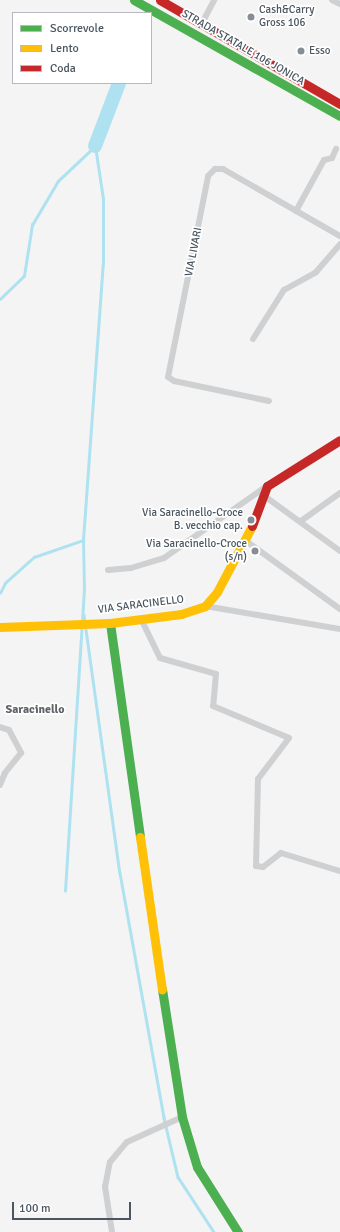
<!DOCTYPE html>
<html>
<head>
<meta charset="utf-8">
<style>
	body { margin:0 }
	#map { position:relative; width:340px; height:1232px; overflow:hidden; background:#f4f4f4; font-family:Signika,sans-serif }
	div>[style] { position:absolute }
	.stream>* { height:2.5px; margin:-1.25px; padding:0 1.25px; transform-origin:1.25px; border-radius:1.25px; background:#aee2f0 }
	.river>* { height:14px; margin:-7px; padding:0 7px; transform-origin:7px; border-radius:7px; background:#aee2f0 }
	.street>* { height:6px; margin:-3px; padding:0 3px; transform-origin:3px; border-radius:3px; background:#ced0d2 }
	.fast>* { height:9px; margin:-4.5px; padding:0 4.5px; transform-origin:4.5px; border-radius:4.5px; background:#4caf50 }
	.slow>* { height:9px; margin:-4.5px; padding:0 4.5px; transform-origin:4.5px; border-radius:4.5px; background:#ffc107 }
	.jam>* { height:9px; margin:-4.5px; padding:0 4.5px; transform-origin:4.5px; border-radius:4.5px; background:#c62828 }
	.dots>* { width:11px; height:11px; translate:-50% -50%; box-sizing:border-box; border:2px solid #fff; border-radius:50% }
	span { translate:-50% -50%; white-space:nowrap; text-align:center; line-height:1.15; -webkit-text-stroke:3.5px #fff; paint-order:stroke }
	.poi-label { font-size:11px; color:#4a5661 }
	.left { translate:0 -50%; text-align:left }
	.right { translate:-100% -50%; text-align:right }
	.street-label { font-size:11px; color:#4a5661 }
	.neighbourhood-label { font-size:12px; color:#5f6368; font-weight:700 }
	.legend { position:absolute; left:12px; top:12px; width:140px; height:72px; box-sizing:border-box; background:#fff; border:1px solid #b7bbc0; margin:0; padding:5px 7px; list-style:none; font-size:12px; color:#4a5661 }
	.legend li { display:flex; align-items:center; gap:8px; height:20px }
	.legend b { width:20px; border:1px solid #b7bbc0 }
	.scale { position:absolute; left:12px; top:1202px; width:119px; height:18px; box-sizing:border-box; border:2px solid #4a5661; border-top:0; padding-left:5px; font-size:12px; line-height:14px; white-space:nowrap; color:#4a5661; -webkit-text-stroke:3px #fff; paint-order:stroke }
</style>
</head>
<body>
<div id="map">
	<div class="stream">
		<div style="left:0;top:299px;width:33px;rotate:-44deg"></div>
		<div style="left:24px;top:276px;width:52px;rotate:-81.1deg"></div>
		<div style="left:32px;top:225px;width:51px;rotate:-59.4deg"></div>
		<div style="left:58px;top:181px;width:51px;rotate:-43.4deg"></div>
		<div style="left:0;top:593px;width:11px;rotate:-63deg"></div>
		<div style="left:5px;top:583px;width:39px;rotate:-42deg"></div>
		<div style="left:34px;top:557px;width:52px;rotate:-19.1deg"></div>
		<div style="left:84px;top:615px;width:260px;rotate:82.1deg"></div>
		<div style="left:120px;top:873px;width:249px;rotate:79.8deg"></div>
		<div style="left:164px;top:1118px;width:61px;rotate:76.7deg"></div>
		<div style="left:178px;top:1177px;width:66px;rotate:56.8deg"></div>
		<div style="left:65px;top:891px;width:301px;rotate:-86.4deg"></div>
		<div style="left:84px;top:591px;width:51px;rotate:-91.1deg"></div>
		<div style="left:83px;top:540px;width:277px;rotate:-85.9deg"></div>
		<div style="left:103px;top:264px;width:65px;rotate:-90deg"></div>
		<div style="left:103px;top:199px;width:54px;rotate:-98.6deg"></div>
	</div>
	<div class="river">
		<div style="left:95px;top:146px;width:67px;rotate:-69.1deg"></div>
	</div>
	<div class="street">
		<div style="left:332px;top:0;width:9px;rotate:27deg"></div>
		<div style="left:202px;top:23px;width:26px;rotate:-62deg"></div>
		<div style="left:296px;top:211px;width:58px;rotate:-61.2deg"></div>
		<div style="left:324px;top:160px;width:8px;rotate:-14deg"></div>
		<div style="left:332px;top:158px;width:10px;rotate:-66deg"></div>
		<div style="left:253px;top:339px;width:58px;rotate:-57.7deg"></div>
		<div style="left:284px;top:290px;width:37px;rotate:-29deg"></div>
		<div style="left:316px;top:272px;width:37px;rotate:-49deg"></div>
		<div style="left:269px;top:401px;width:97px;rotate:-168.1deg"></div>
		<div style="left:174px;top:381px;width:7px;rotate:-146deg"></div>
		<div style="left:168px;top:377px;width:205px;rotate:-78.7deg"></div>
		<div style="left:208px;top:176px;width:10px;rotate:-45deg"></div>
		<div style="left:215px;top:169px;width:8px"></div>
		<div style="left:223px;top:169px;width:135px;rotate:29.8deg"></div>
		<div style="left:263px;top:495px;width:95px;rotate:36deg"></div>
		<div style="left:301px;top:521px;width:48px;rotate:-35.7deg"></div>
		<div style="left:246px;top:541px;width:116px;rotate:35.9deg"></div>
		<div style="left:108px;top:570px;width:23px;rotate:-5deg"></div>
		<div style="left:131px;top:568px;width:34px;rotate:-17deg"></div>
		<div style="left:164px;top:558px;width:126px;rotate:-35deg"></div>
		<div style="left:205px;top:606px;width:137px;rotate:9.7deg"></div>
		<div style="left:141px;top:619px;width:43px;rotate:64deg"></div>
		<div style="left:160px;top:658px;width:58px;rotate:15.9deg"></div>
		<div style="left:216px;top:674px;width:32px;rotate:95deg"></div>
		<div style="left:213px;top:706px;width:82px;rotate:22.8deg"></div>
		<div style="left:289px;top:738px;width:51px;rotate:127.1deg"></div>
		<div style="left:258px;top:779px;width:87px;rotate:91.3deg"></div>
		<div style="left:256px;top:866px;width:7px;rotate:8deg"></div>
		<div style="left:263px;top:867px;width:23px;rotate:-38deg"></div>
		<div style="left:281px;top:853px;width:62px;rotate:17deg"></div>
		<div style="left:0;top:727px;width:9px;rotate:18deg"></div>
		<div style="left:9px;top:730px;width:26px;rotate:62deg"></div>
		<div style="left:21px;top:753px;width:26px;rotate:129deg"></div>
		<div style="left:5px;top:773px;width:13px;rotate:113deg"></div>
		<div style="left:112px;top:1232px;width:46px;rotate:-98.8deg"></div>
		<div style="left:105px;top:1187px;width:25px;rotate:-79deg"></div>
		<div style="left:110px;top:1162px;width:26px;rotate:-50deg"></div>
		<div style="left:127px;top:1142px;width:60px;rotate:-24.4deg"></div>
	</div>
	<div class="fast">
		<div style="left:134px;top:0;width:236px;rotate:29.4deg"></div>
		<div style="left:110px;top:623px;width:216px;rotate:82deg"></div>
		<div style="left:162px;top:989px;width:130px;rotate:81.1deg"></div>
		<div style="left:182px;top:1117px;width:52px;rotate:73.3deg"></div>
		<div style="left:197px;top:1167px;width:77px;rotate:57.8deg"></div>
	</div>
	<div class="slow">
		<div style="left:0;top:627px;width:110px;rotate:-2.1deg"></div>
		<div style="left:110px;top:623px;width:72px;rotate:-7.2deg"></div>
		<div style="left:181px;top:614px;width:25px;rotate:-18deg"></div>
		<div style="left:205px;top:606px;width:18px;rotate:-49deg"></div>
		<div style="left:217px;top:592px;width:75px;rotate:-62.1deg"></div>
		<div style="left:140px;top:837px;width:154px;rotate:81.8deg"></div>
	</div>
	<div class="jam">
		<div style="left:160px;top:0;width:208px;rotate:30deg"></div>
		<div style="left:252px;top:526px;width:43px;rotate:-69.4deg"></div>
		<div style="left:267px;top:486px;width:86px;rotate:-32.2deg"></div>
	</div>
	<div class="dots">
		<div style="left:251px;top:17px;background:#868d94"></div>
		<div style="left:301px;top:51px;background:#868d94"></div>
		<div style="left:251px;top:520px;background:#868d94"></div>
		<div style="left:255px;top:551px;background:#868d94"></div>
	</div>
	<div class="poi-label">
		<span class="left" style="left:259px;top:17px">Cash&amp;Carry<br>Gross 106</span>
		<span class="left" style="left:309px;top:51px">Esso</span>
		<span class="right" style="left:243px;top:520px">Via Saracinello-Croce<br>B. vecchio cap.</span>
		<span class="right" style="left:247px;top:551px">Via Saracinello-Croce<br>(s/n)</span>
	</div>
	<div class="street-label">
		<span style="left:243px;top:48px;rotate:30deg">STRADA STATALE 106 JONICA</span>
		<span style="left:194px;top:252px;rotate:-79deg">VIA LIVARI</span>
		<span style="left:141px;top:605px;rotate:-7deg">VIA SARACINELLO</span>
	</div>
	<div class="neighbourhood-label">
		<span style="left:35px;top:710px">Saracinello</span>
	</div>
	<ul class="legend">
	<li><b style="height:5px;background:#4caf50"></b>Scorrevole</li>
	<li><b style="height:5px;background:#ffc107"></b>Lento</li>
	<li><b style="height:5px;background:#c62828"></b>Coda</li>
	</ul>
	<div class="scale">100 m</div>
</div>
</body>
</html>
